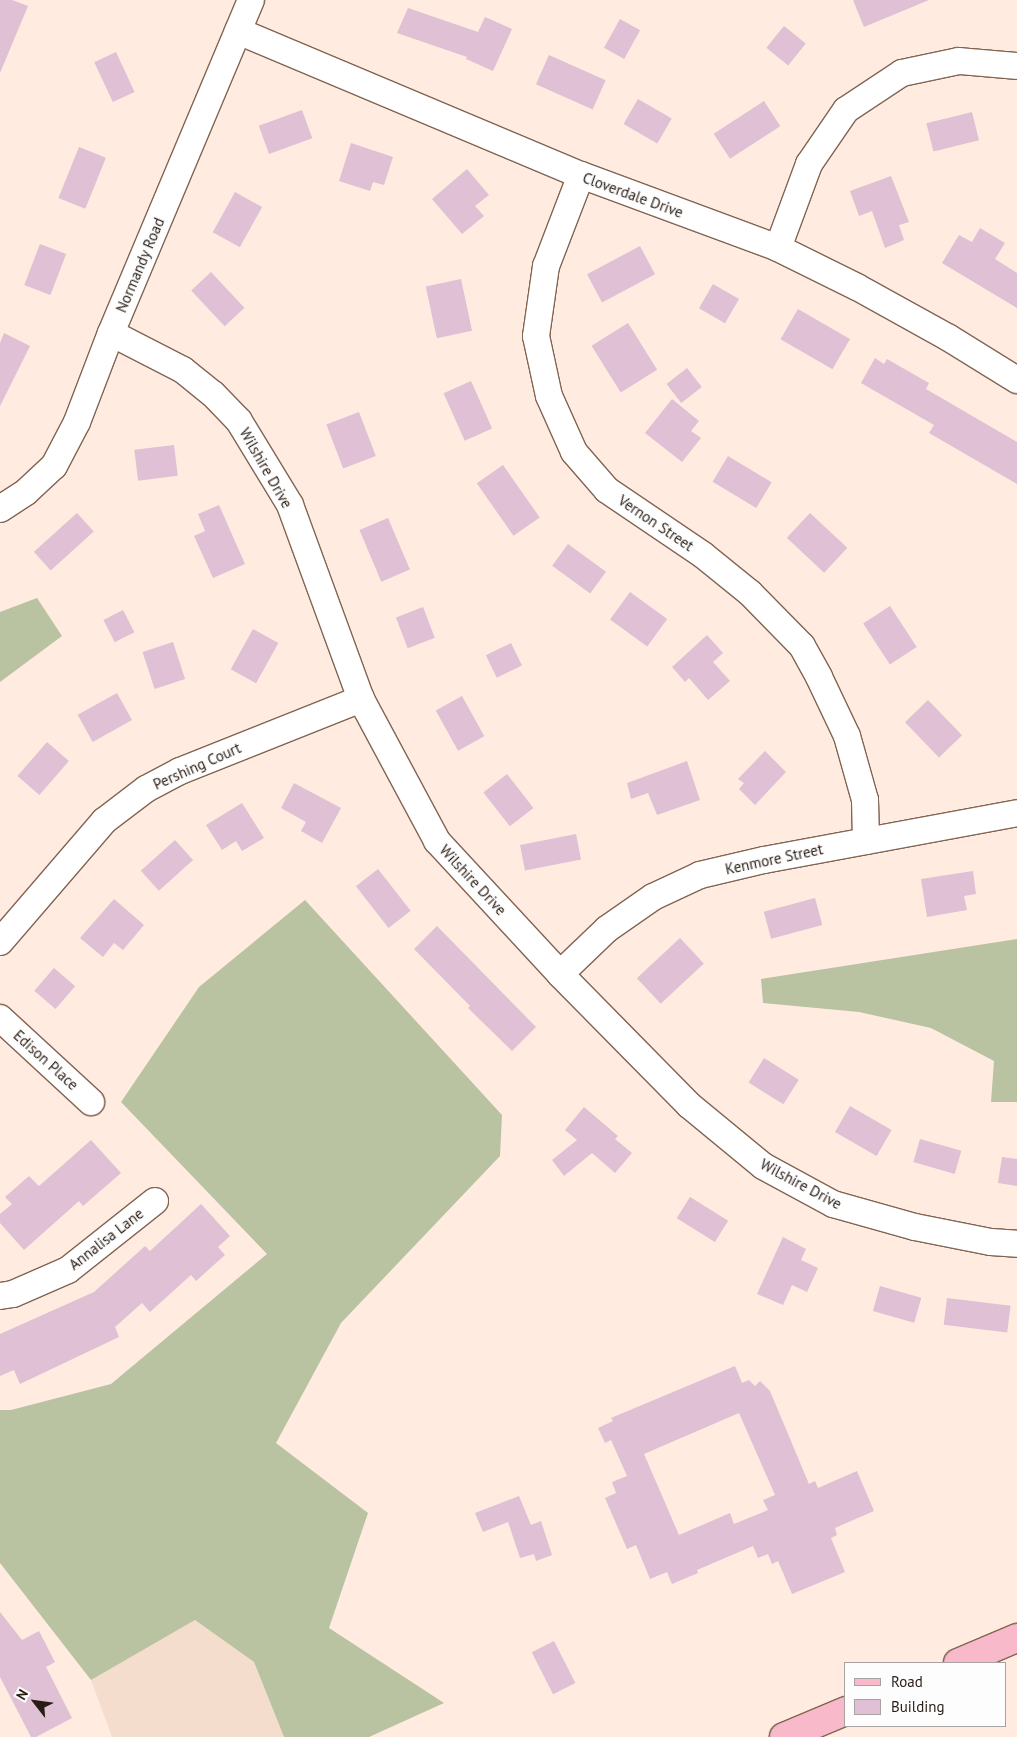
<!DOCTYPE html>
<html>
<head>
<meta charset="utf-8">
<style>
	body { margin:0 }
	#map { position:relative; width:1017px; height:1737px; overflow:hidden; background:#ffebdf; font-family:"PT Sans",sans-serif }
	div>[style] { position:absolute }
	.built>* { inset:0; background:#f5ddce }
	.forest>* { inset:0; background:#b9c3a1 }
	.building>* { inset:0; background:#e0c0d4; transform-origin:0 0 }
	.roads { filter:drop-shadow(1px 0 #816553) drop-shadow(-1px 0 #816553) drop-shadow(0 1px #816553) drop-shadow(0 -1px #816553) }
	.minor>* { height:26px; margin:-13px; padding:0 13px; transform-origin:13px; border-radius:13px; background:#fff }
	.major>* { height:28px; margin:-14px; padding:0 14px; transform-origin:14px; border-radius:14px; background:#f8b9ca }
	span { translate:-50% -50%; white-space:nowrap; text-align:center; line-height:1.15; -webkit-text-stroke:4px #fdfdfd; paint-order:stroke }
	.street-label { font-size:15px; color:#281c15 }
	.legend { position:absolute; left:844px; top:1662px; width:162px; height:65px; box-sizing:border-box; background:#fdfdfd; border:1px solid #a8a3a0; margin:0; padding:6px 9px; list-style:none; font-size:15px; color:#281c15 }
	.legend li { display:flex; align-items:center; gap:10px; height:25px }
	.legend b { width:25px; border:1px solid #a8a3a0 }
	.north { position:absolute; left:10px; top:1677px; width:50px; height:50px; -webkit-text-stroke:4px #fdfdfd; paint-order:stroke; rotate:300deg; font-size:14px; font-weight:700; line-height:20px; text-align:center; color:#281c15 }
	.north::after { content:''; display:block; margin:auto; width:18px; height:22px; background:#281c15; clip-path:polygon(50% 0,100% 100%,50% 72%,0 100%) }
</style>
</head>
<body>
<div id="map">
	<div class="built">
		<div style="clip-path:polygon(195px 1620px,254px 1662px,284px 1737px,112px 1737px,91px 1680px)"></div>
	</div>
	<div class="forest">
		<div style="clip-path:polygon(37px 598px,62px 636px,0 682px,0 612px)"></div>
		<div style="clip-path:polygon(305px 900px,502px 1115px,500px 1156px,341px 1323px,276px 1443px,368px 1513px,329px 1628px,444px 1703px,369px 1737px,284px 1737px,254px 1662px,195px 1620px,91px 1680px,0 1563px,0 1410px,11px 1410px,111px 1384px,267px 1254px,121px 1102px,199px 987px)"></div>
		<div style="clip-path:polygon(1017px 939px,1017px 1102px,991px 1102px,994px 1061px,931px 1028px,859px 1012px,763px 1003px,761px 979px)"></div>
	</div>
	<div class="building">
		<div style="clip-path:polygon(0 0,12px 0,28px 6px,0 73px)"></div>
		<div style="clip-path:polygon(853px 0,929px 0,864px 27px)"></div>
		<div style="clip-path:polygon(408px 8px,478px 32px,485px 17px,512px 29px,493px 71px,466px 59px,467px 57px,397px 33px)"></div>
		<div style="left:620px;top:19px;width:23px;height:33px;rotate:29deg"></div>
		<div style="left:784px;top:26px;width:28px;height:28px;rotate:39deg"></div>
		<div style="left:116px;top:52px;width:44px;height:24px;rotate:65deg"></div>
		<div style="left:549px;top:55px;width:62px;height:32px;rotate:24deg"></div>
		<div style="left:638px;top:99px;width:39px;height:29px;rotate:30deg"></div>
		<div style="left:764px;top:101px;width:30px;height:60px;rotate:57deg"></div>
		<div style="left:302px;top:110px;width:30px;height:46px;rotate:70deg"></div>
		<div style="left:972px;top:112px;width:29px;height:47px;rotate:76deg"></div>
		<div style="clip-path:polygon(351px 143px,393px 157px,384px 185px,373px 182px,370px 191px,339px 181px)"></div>
		<div style="left:79px;top:147px;width:29px;height:55px;rotate:22deg"></div>
		<div style="clip-path:polygon(467px 169px,489px 195px,475px 206px,484px 216px,462px 234px,432px 199px)"></div>
		<div style="clip-path:polygon(891px 176px,909px 222px,899px 225px,904px 240px,885px 248px,872px 211px,859px 216px,850px 191px)"></div>
		<div style="left:235px;top:192px;width:31px;height:46px;rotate:29deg"></div>
		<div style="clip-path:polygon(980px 228px,1005px 243px,995px 259px,1017px 273px,1017px 308px,942px 263px,959px 235px,972px 242px)"></div>
		<div style="left:40px;top:244px;width:28px;height:44px;rotate:21deg"></div>
		<div style="left:640px;top:246px;width:32px;height:60px;rotate:62deg"></div>
		<div style="left:211px;top:272px;width:49px;height:27px;rotate:47deg"></div>
		<div style="left:461px;top:279px;width:53px;height:36px;rotate:78deg"></div>
		<div style="left:713px;top:284px;width:30px;height:28px;rotate:30deg"></div>
		<div style="left:798px;top:309px;width:60px;height:35px;rotate:30deg"></div>
		<div style="left:628px;top:323px;width:55px;height:43px;rotate:58deg"></div>
		<div style="clip-path:polygon(4px 333px,30px 346px,0 406px,0 343px)"></div>
		<div style="clip-path:polygon(875px 358px,884px 364px,887px 359px,929px 383px,926px 389px,1017px 442px,1017px 484px,929px 433px,934px 425px,861px 383px)"></div>
		<div style="left:687px;top:368px;width:24px;height:26px;rotate:52deg"></div>
		<div style="left:471px;top:381px;width:52px;height:30px;rotate:66deg"></div>
		<div style="clip-path:polygon(672px 399px,699px 421px,691px 431px,701px 438px,682px 462px,645px 433px)"></div>
		<div style="left:359px;top:412px;width:47px;height:35px;rotate:69deg"></div>
		<div style="left:174px;top:445px;width:31px;height:40px;rotate:83deg"></div>
		<div style="left:728px;top:456px;width:51px;height:30px;rotate:31deg"></div>
		<div style="left:503px;top:465px;width:64px;height:32px;rotate:55deg"></div>
		<div style="clip-path:polygon(219px 505px,245px 564px,213px 578px,194px 536px,205px 531px,198px 514px)"></div>
		<div style="left:77px;top:513px;width:25px;height:58px;rotate:48deg"></div>
		<div style="left:810px;top:513px;width:51px;height:34px;rotate:43deg"></div>
		<div style="left:388px;top:518px;width:56px;height:31px;rotate:67deg"></div>
		<div style="left:568px;top:544px;width:47px;height:27px;rotate:36deg"></div>
		<div style="left:630px;top:592px;width:46px;height:34px;rotate:36deg"></div>
		<div style="left:890px;top:606px;width:49px;height:32px;rotate:57deg"></div>
		<div style="left:423px;top:607px;width:33px;height:29px;rotate:69deg"></div>
		<div style="left:123px;top:610px;width:25px;height:22px;rotate:63deg"></div>
		<div style="left:253px;top:629px;width:29px;height:46px;rotate:29deg"></div>
		<div style="clip-path:polygon(707px 635px,723px 653px,713px 662px,730px 681px,708px 700px,689px 678px,685px 682px,672px 667px)"></div>
		<div style="left:173px;top:642px;width:39px;height:32px;rotate:72deg"></div>
		<div style="left:511px;top:643px;width:25px;height:28px;rotate:64deg"></div>
		<div style="left:117px;top:693px;width:31px;height:45px;rotate:61deg"></div>
		<div style="left:462px;top:696px;width:46px;height:30px;rotate:61deg"></div>
		<div style="left:928px;top:700px;width:49px;height:32px;rotate:46deg"></div>
		<div style="left:47px;top:742px;width:29px;height:45px;rotate:41deg"></div>
		<div style="clip-path:polygon(765px 751px,786px 772px,755px 805px,739px 789px,744px 783px,738px 779px)"></div>
		<div style="clip-path:polygon(687px 761px,700px 800px,657px 815px,648px 793px,631px 799px,627px 783px)"></div>
		<div style="left:507px;top:774px;width:43px;height:30px;rotate:52deg"></div>
		<div style="clip-path:polygon(294px 783px,341px 808px,322px 843px,301px 831px,306px 822px,281px 808px)"></div>
		<div style="clip-path:polygon(242px 803px,264px 838px,242px 851px,236px 841px,222px 850px,206px 825px)"></div>
		<div style="left:576px;top:834px;width:26px;height:57px;rotate:79deg"></div>
		<div style="left:175px;top:840px;width:27px;height:46px;rotate:48deg"></div>
		<div style="left:378px;top:869px;width:53px;height:28px;rotate:52deg"></div>
		<div style="clip-path:polygon(973px 871px,976px 894px,964px 896px,967px 910px,927px 917px,921px 879px)"></div>
		<div style="left:815px;top:898px;width:28px;height:53px;rotate:75deg"></div>
		<div style="clip-path:polygon(114px 899px,144px 925px,123px 950px,114px 943px,103px 957px,80px 938px)"></div>
		<div style="clip-path:polygon(437px 926px,536px 1027px,512px 1051px,468px 1008px,470px 1006px,414px 949px)"></div>
		<div style="left:680px;top:938px;width:35px;height:59px;rotate:47deg"></div>
		<div style="left:54px;top:968px;width:28px;height:30px;rotate:41deg"></div>
		<div style="left:764px;top:1058px;width:41px;height:29px;rotate:32deg"></div>
		<div style="left:850px;top:1106px;width:48px;height:30px;rotate:30deg"></div>
		<div style="clip-path:polygon(584px 1107px,618px 1136px,615px 1139px,632px 1153px,615px 1173px,592px 1153px,564px 1176px,552px 1160px,577px 1140px,565px 1130px)"></div>
		<div style="left:920px;top:1139px;width:43px;height:24px;rotate:16deg"></div>
		<div style="clip-path:polygon(91px 1140px,121px 1173px,83px 1206px,79px 1201px,24px 1250px,0 1223px,0 1214px,12px 1204px,5px 1197px,29px 1176px,39px 1186px)"></div>
		<div style="clip-path:polygon(1002px 1157px,1017px 1159px,1017px 1186px,998px 1183px)"></div>
		<div style="left:690px;top:1197px;width:45px;height:25px;rotate:32deg"></div>
		<div style="clip-path:polygon(201px 1204px,230px 1236px,218px 1247px,225px 1255px,196px 1281px,191px 1275px,150px 1312px,142px 1303px,115px 1327px,119px 1337px,20px 1384px,14px 1370px,0 1376px,0 1334px,94px 1292px,145px 1246px,150px 1251px)"></div>
		<div style="clip-path:polygon(783px 1237px,806px 1249px,801px 1260px,818px 1268px,807px 1292px,792px 1285px,783px 1305px,757px 1294px)"></div>
		<div style="left:880px;top:1286px;width:43px;height:26px;rotate:16deg"></div>
		<div style="left:947px;top:1298px;width:64px;height:27px;rotate:7deg"></div>
		<div style="clip-path:polygon(evenodd,735px 1366px,742px 1383px,749px 1380px,755px 1386px,760px 1381px,770px 1391px,809px 1484px,815px 1481px,818px 1488px,857px 1471px,874px 1511px,835px 1528px,837px 1535px,831px 1538px,845px 1572px,792px 1594px,778px 1561px,772px 1564px,768px 1554px,758px 1558px,753px 1546px,697px 1570px,698px 1573px,672px 1584px,667px 1572px,650px 1579px,636px 1545px,627px 1549px,605px 1498px,616px 1493px,612px 1482px,627px 1476px,611px 1440px,605px 1443px,598px 1428px,613px 1421px,611px 1418px,735px 1366px,739px 1413px,775px 1495px,763px 1500px,768px 1510px,734px 1524px,730px 1513px,679px 1535px,644px 1454px,739px 1413px)"></div>
		<div style="clip-path:polygon(519px 1496px,531px 1525px,541px 1521px,552px 1555px,536px 1561px,534px 1554px,520px 1558px,508px 1522px,483px 1532px,475px 1513px)"></div>
		<div style="clip-path:polygon(0 1612px,22px 1640px,39px 1631px,55px 1662px,46px 1667px,72px 1718px,36px 1737px,31px 1737px,0 1677px)"></div>
		<div style="left:554px;top:1641px;width:47px;height:25px;rotate:63deg"></div>
	</div>
	<div class="roads">
		<div class="minor">
			<div style="left:238px;top:31px;width:372px;rotate:22.8deg"></div>
			<div style="left:581px;top:175px;width:210px;rotate:20.3deg"></div>
			<div style="left:778px;top:248px;width:88px;rotate:26.3deg"></div>
			<div style="left:857px;top:287px;width:105px;rotate:29deg"></div>
			<div style="left:949px;top:338px;width:80px;rotate:31.7deg"></div>
			<div style="left:581px;top:175px;width:97px;rotate:111deg"></div>
			<div style="left:546px;top:266px;width:71px;rotate:98.1deg"></div>
			<div style="left:536px;top:336px;width:61px;rotate:77.8deg"></div>
			<div style="left:549px;top:396px;width:61px;rotate:65.9deg"></div>
			<div style="left:574px;top:452px;width:50px;rotate:49deg"></div>
			<div style="left:607px;top:490px;width:116px;rotate:34.1deg"></div>
			<div style="left:703px;top:555px;width:60px;rotate:39deg"></div>
			<div style="left:750px;top:593px;width:74px;rotate:45.5deg"></div>
			<div style="left:802px;top:646px;width:35px;rotate:61deg"></div>
			<div style="left:819px;top:677px;width:65px;rotate:64.6deg"></div>
			<div style="left:847px;top:736px;width:66px;rotate:74.3deg"></div>
			<div style="left:865px;top:800px;width:41px;rotate:88.6deg"></div>
			<div style="left:778px;top:248px;width:90px;rotate:-69.7deg"></div>
			<div style="left:809px;top:164px;width:65px;rotate:-55.6deg"></div>
			<div style="left:846px;top:110px;width:67px;rotate:-33.5deg"></div>
			<div style="left:902px;top:73px;width:58px;rotate:-11.9deg"></div>
			<div style="left:959px;top:61px;width:58px;rotate:4.9deg"></div>
			<div style="left:111px;top:333px;width:81px;rotate:27.2deg"></div>
			<div style="left:183px;top:370px;width:38px;rotate:39deg"></div>
			<div style="left:213px;top:394px;width:37px;rotate:46deg"></div>
			<div style="left:239px;top:421px;width:98px;rotate:58.7deg"></div>
			<div style="left:290px;top:505px;width:207px;rotate:69.9deg"></div>
			<div style="left:361px;top:699px;width:161px;rotate:61.8deg"></div>
			<div style="left:437px;top:841px;width:181px;rotate:47.2deg"></div>
			<div style="left:560px;top:974px;width:184px;rotate:45.4deg"></div>
			<div style="left:689px;top:1105px;width:96px;rotate:39.5deg"></div>
			<div style="left:763px;top:1166px;width:80px;rotate:28.5deg"></div>
			<div style="left:833px;top:1204px;width:85px;rotate:15.7deg"></div>
			<div style="left:915px;top:1227px;width:77px;rotate:11.2deg"></div>
			<div style="left:991px;top:1242px;width:26px;rotate:4deg"></div>
			<div style="left:0;top:509px;width:31px;rotate:-33deg"></div>
			<div style="left:26px;top:492px;width:38px;rotate:-43deg"></div>
			<div style="left:54px;top:466px;width:50px;rotate:-62.4deg"></div>
			<div style="left:77px;top:422px;width:95px;rotate:-69.1deg"></div>
			<div style="left:111px;top:333px;width:361px;rotate:-67.2deg"></div>
			<div style="left:0;top:942px;width:160px;rotate:-49.3deg"></div>
			<div style="left:104px;top:821px;width:53px;rotate:-37.3deg"></div>
			<div style="left:146px;top:789px;width:38px;rotate:-28deg"></div>
			<div style="left:180px;top:771px;width:195px;rotate:-21.7deg"></div>
			<div style="left:560px;top:974px;width:65px;rotate:-43.8deg"></div>
			<div style="left:607px;top:929px;width:56px;rotate:-34.8deg"></div>
			<div style="left:653px;top:897px;width:52px;rotate:-25.1deg"></div>
			<div style="left:700px;top:875px;width:66px;rotate:-13.2deg"></div>
			<div style="left:764px;top:860px;width:257px;rotate:-10.5deg"></div>
			<div style="left:0;top:1018px;width:124px;rotate:42.7deg"></div>
			<div style="left:0;top:1296px;width:13px;rotate:-9deg"></div>
			<div style="left:13px;top:1294px;width:60px;rotate:-23.6deg"></div>
			<div style="left:68px;top:1270px;width:111px;rotate:-38.4deg"></div>
		</div>
		<div class="major">
			<div style="left:958px;top:1663px;width:64px;rotate:-23deg"></div>
			<div style="left:784px;top:1737px;width:67px;rotate:-22.8deg"></div>
		</div>
	</div>
	<div class="street-label">
		<span style="left:633px;top:195px;rotate:20deg">Cloverdale Drive</span>
		<span style="left:140px;top:265px;rotate:-67deg">Normandy Road</span>
		<span style="left:266px;top:468px;rotate:60deg">Wilshire Drive</span>
		<span style="left:656px;top:523px;rotate:34deg">Vernon Street</span>
		<span style="left:197px;top:766px;rotate:-24deg">Pershing Court</span>
		<span style="left:774px;top:859px;rotate:-12deg">Kenmore Street</span>
		<span style="left:473px;top:880px;rotate:47deg">Wilshire Drive</span>
		<span style="left:46px;top:1060px;rotate:42deg">Edison Place</span>
		<span style="left:801px;top:1184px;rotate:28deg">Wilshire Drive</span>
		<span style="left:106px;top:1239px;rotate:-38deg">Annalisa Lane</span>
	</div>
	<ul class="legend">
	<li><b style="height:6px;background:#f8b9ca"></b>Road</li>
	<li><b style="height:14px;background:#e0c0d4"></b>Building</li>
	</ul>
	<div class="north">N</div>
</div>
</body>
</html>
